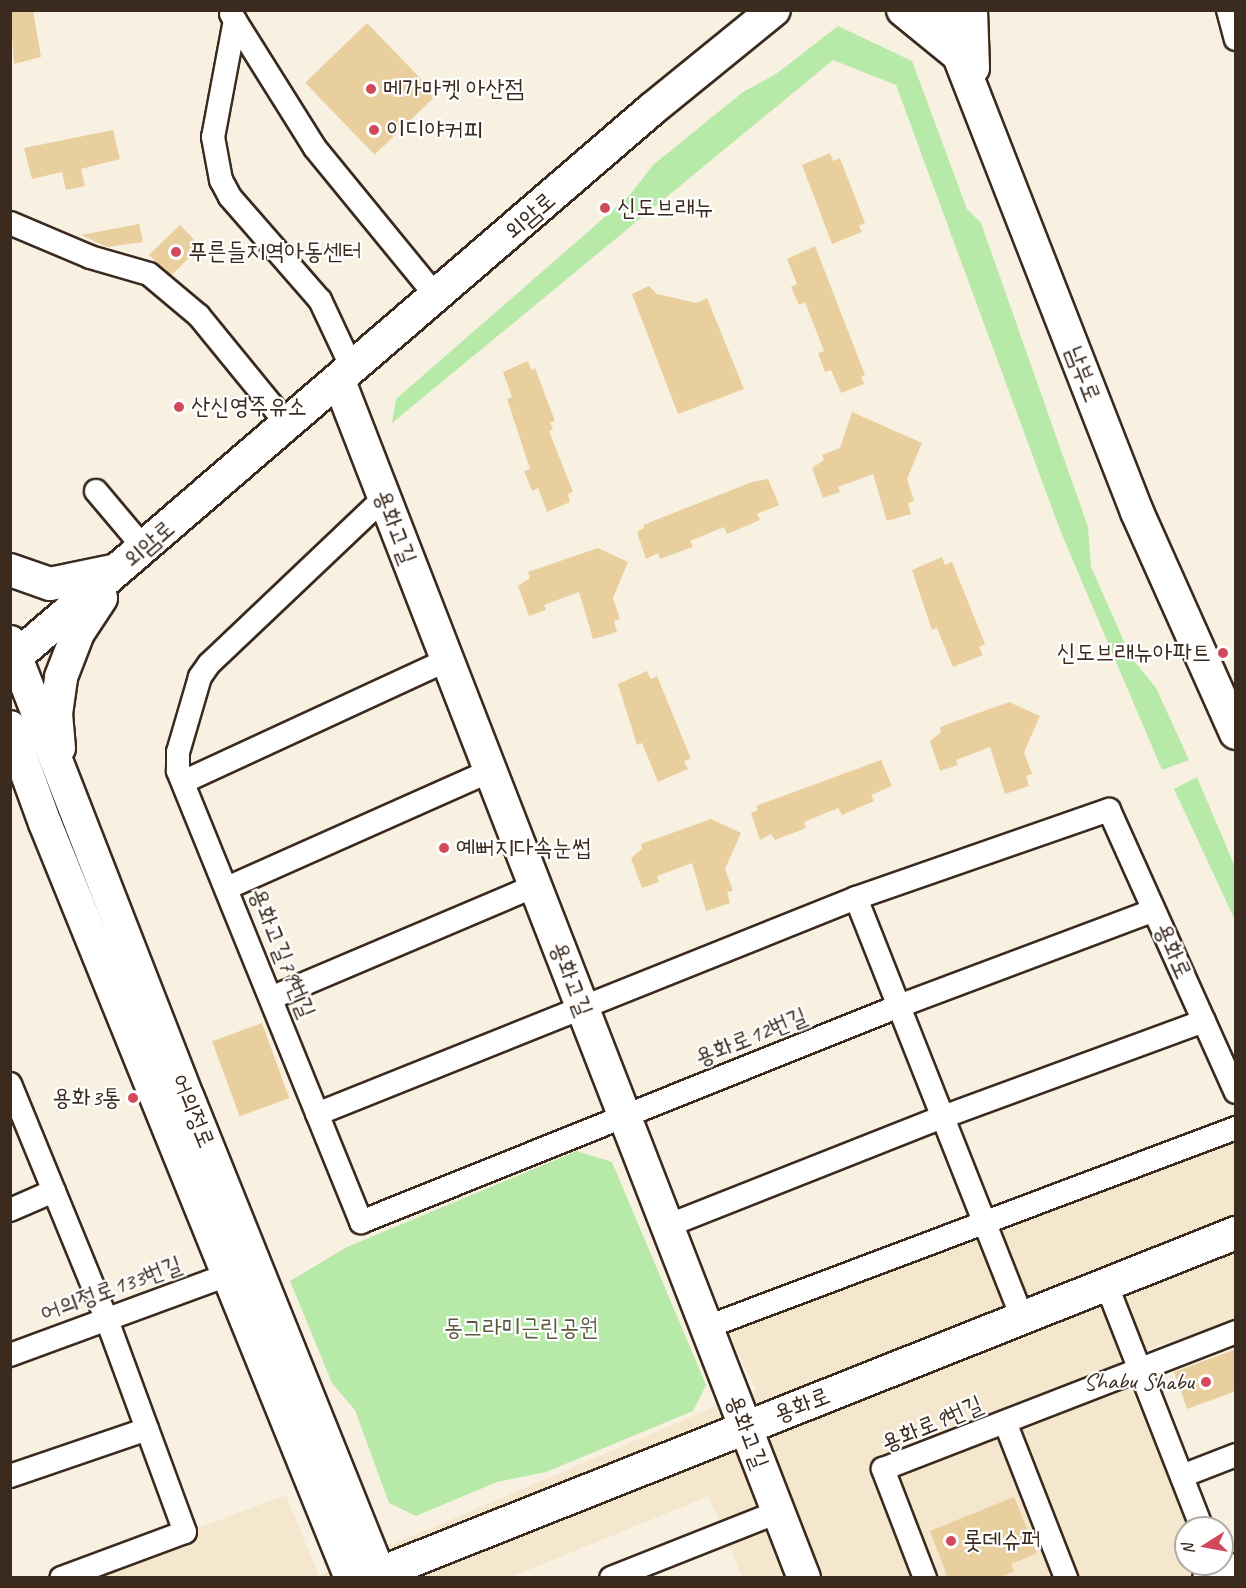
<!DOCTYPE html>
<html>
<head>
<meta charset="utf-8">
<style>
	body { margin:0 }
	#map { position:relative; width:1246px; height:1588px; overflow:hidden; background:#f8f1e2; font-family:Caveat,"Poor Story",sans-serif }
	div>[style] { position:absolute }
	.built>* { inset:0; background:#f4e7ce }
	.green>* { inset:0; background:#b7e9a9 }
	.building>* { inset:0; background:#e9cf9e; transform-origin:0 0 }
	.roads { filter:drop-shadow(2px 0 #3b2a1e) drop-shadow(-2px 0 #3b2a1e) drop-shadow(0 2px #3b2a1e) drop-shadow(0 -2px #3b2a1e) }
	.street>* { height:22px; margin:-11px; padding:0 11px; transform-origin:11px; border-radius:11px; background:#fff }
	.secondary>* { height:32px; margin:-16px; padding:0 16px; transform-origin:16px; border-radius:16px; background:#fff }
	.dots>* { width:16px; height:16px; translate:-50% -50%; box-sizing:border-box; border:3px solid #fff; border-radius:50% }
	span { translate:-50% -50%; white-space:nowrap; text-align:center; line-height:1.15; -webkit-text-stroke:4.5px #fff; paint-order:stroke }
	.poi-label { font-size:24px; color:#3b2a1e }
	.left { translate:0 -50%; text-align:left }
	.right { translate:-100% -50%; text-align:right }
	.street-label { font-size:24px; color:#3b2a1e }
	.park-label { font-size:24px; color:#5a5a41 }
	.frame { position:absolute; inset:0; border:12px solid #3b2a1e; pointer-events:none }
	.north { position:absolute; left:1174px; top:1516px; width:60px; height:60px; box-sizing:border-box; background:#fff; border:2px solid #b1aaa5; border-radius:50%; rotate:259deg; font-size:16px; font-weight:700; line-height:24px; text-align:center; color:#3b2a1e }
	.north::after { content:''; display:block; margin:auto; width:21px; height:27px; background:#d1495b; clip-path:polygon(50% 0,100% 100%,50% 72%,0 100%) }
</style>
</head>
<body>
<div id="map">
	<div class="built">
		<div style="clip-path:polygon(1235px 1135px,1235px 1320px,1119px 1359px,1189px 1528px,1186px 1564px,1204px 1564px,1209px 1577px,742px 1577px,709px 1496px,511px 1577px,65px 1578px,286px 1495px,319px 1576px,756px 1389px,725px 1328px)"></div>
	</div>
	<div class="green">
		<div style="clip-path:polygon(838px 26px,912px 61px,967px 209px,981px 223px,1088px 527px,1091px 567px,1131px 657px,1156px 688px,1189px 760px,1162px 770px,1060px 530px,896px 85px,833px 60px,392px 423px,396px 399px,629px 196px,653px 165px,743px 92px,776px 74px)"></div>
		<div style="clip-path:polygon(1197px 777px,1235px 867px,1235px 920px,1174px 789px)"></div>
		<div style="clip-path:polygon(577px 1151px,612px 1162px,706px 1385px,693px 1411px,546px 1472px,497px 1482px,416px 1516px,389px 1503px,355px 1410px,332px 1383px,290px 1281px,347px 1247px)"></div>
	</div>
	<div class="building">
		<div style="clip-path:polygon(10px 10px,33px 10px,41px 57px,14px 64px)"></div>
		<div style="left:367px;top:23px;width:100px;height:86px;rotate:46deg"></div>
		<div style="clip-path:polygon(113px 130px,120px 159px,81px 169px,85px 186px,66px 190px,62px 172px,32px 179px,24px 148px)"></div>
		<div style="clip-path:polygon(830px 153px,833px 161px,840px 158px,865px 223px,859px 226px,862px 232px,832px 244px,802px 165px)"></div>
		<div style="clip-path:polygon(139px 224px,143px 242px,107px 247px,81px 235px)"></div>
		<div style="left:180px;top:225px;width:30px;height:43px;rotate:46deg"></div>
		<div style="clip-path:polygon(815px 246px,865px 375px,861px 377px,864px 384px,841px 393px,831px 370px,825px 372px,818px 353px,824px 351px,805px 302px,799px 305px,791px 287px,797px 284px,787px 259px)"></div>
		<div style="clip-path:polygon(649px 286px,657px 294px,696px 303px,707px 298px,744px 389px,678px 414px,632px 294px)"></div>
		<div style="clip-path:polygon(528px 361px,531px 370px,535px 368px,555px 421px,550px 422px,553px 430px,549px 431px,573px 492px,568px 494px,570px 502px,547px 512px,538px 488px,532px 491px,524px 471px,530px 469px,507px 399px,512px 397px,503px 372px)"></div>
		<div style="clip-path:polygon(852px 412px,922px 443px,907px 479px,914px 501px,908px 503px,911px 514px,887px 521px,873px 474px,838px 487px,840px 492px,823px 498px,812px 468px,824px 460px,822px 455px,840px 448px)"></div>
		<div style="clip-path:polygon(768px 479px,779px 505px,757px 514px,760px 520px,727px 534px,724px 527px,690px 541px,693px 547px,660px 559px,658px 553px,646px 559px,637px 532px,644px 528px,643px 525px,752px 482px)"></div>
		<div style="clip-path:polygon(598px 548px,628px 562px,613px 598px,620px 619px,614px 621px,617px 632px,593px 639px,579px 592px,544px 605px,546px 610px,529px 616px,518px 586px,530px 578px,528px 572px)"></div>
		<div style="clip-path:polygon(942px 557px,945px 565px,952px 562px,985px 644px,979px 647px,983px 655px,953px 667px,937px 628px,932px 630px,912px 570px)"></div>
		<div style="clip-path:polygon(647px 671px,651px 679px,657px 676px,691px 759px,684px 761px,688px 769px,658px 782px,642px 743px,637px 745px,618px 684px)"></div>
		<div style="clip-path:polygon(1009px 702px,1040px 716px,1024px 752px,1032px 774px,1026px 776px,1029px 786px,1005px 794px,990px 747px,956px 760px,958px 765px,940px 771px,930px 741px,941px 732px,940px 727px)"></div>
		<div style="clip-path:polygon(881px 760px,892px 786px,871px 795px,874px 801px,842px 815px,838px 808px,804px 822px,806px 828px,775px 840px,771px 834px,760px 840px,751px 813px,758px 810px,756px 806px)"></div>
		<div style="clip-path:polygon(711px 819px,741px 833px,725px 869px,733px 891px,727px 892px,730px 903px,706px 911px,692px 863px,657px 876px,659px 882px,642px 888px,631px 858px,642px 849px,641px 844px)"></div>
		<div style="left:262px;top:1023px;width:80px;height:53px;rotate:70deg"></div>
		<div style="clip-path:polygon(1236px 1349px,1236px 1391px,1187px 1409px,1174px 1372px)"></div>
		<div style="clip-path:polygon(1014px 1497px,1037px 1553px,1011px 1564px,1014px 1571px,999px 1578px,948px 1578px,930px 1531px)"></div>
	</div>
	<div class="roads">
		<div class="street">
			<div style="left:1228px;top:10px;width:30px;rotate:75deg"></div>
			<div style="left:231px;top:14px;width:158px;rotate:57.9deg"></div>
			<div style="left:315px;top:148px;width:193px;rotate:50.7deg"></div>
			<div style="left:235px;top:20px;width:119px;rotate:100.6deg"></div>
			<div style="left:213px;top:137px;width:44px;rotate:79.5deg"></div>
			<div style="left:221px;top:180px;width:19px;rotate:62deg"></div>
			<div style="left:230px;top:197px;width:137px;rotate:48.9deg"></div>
			<div style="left:320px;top:300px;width:77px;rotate:64.8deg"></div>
			<div style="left:10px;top:223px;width:87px;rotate:23deg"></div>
			<div style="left:90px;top:257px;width:61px;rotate:16.1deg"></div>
			<div style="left:149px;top:274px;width:65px;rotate:40deg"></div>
			<div style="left:199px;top:316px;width:141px;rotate:50.8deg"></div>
			<div style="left:96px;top:491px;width:75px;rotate:49.9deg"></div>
			<div style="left:384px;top:498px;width:241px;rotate:136.5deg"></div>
			<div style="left:209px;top:664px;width:16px;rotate:125deg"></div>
			<div style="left:200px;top:677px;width:78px;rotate:106.3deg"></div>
			<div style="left:178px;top:752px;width:19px;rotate:90deg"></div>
			<div style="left:178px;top:771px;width:487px;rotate:67.9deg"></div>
			<div style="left:361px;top:1222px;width:580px;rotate:-21.87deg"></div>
			<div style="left:899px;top:1006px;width:272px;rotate:-20.6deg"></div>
			<div style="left:183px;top:782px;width:291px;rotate:-24.8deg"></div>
			<div style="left:227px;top:888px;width:288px;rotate:-24deg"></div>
			<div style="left:856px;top:898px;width:453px;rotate:68.4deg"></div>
			<div style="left:271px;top:998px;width:287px;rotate:-23deg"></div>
			<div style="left:10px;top:1084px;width:255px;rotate:67.7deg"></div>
			<div style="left:107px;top:1320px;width:226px;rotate:69.8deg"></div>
			<div style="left:185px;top:1532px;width:132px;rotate:159.6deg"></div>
			<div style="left:317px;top:1114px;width:581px;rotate:-21.84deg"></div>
			<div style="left:856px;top:898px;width:268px;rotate:-19.2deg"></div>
			<div style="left:1109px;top:810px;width:309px;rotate:65.8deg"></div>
			<div style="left:10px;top:1210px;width:48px;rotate:-23.4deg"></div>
			<div style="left:667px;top:1226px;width:297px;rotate:-21.6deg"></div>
			<div style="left:943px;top:1117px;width:278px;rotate:-20.2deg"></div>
			<div style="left:1107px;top:1286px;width:260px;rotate:68.6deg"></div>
			<div style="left:707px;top:1327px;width:565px;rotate:-20.62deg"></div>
			<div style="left:10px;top:1355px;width:234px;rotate:-20.2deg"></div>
			<div style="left:1005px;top:1422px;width:168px;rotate:68.6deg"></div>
			<div style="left:10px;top:1476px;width:145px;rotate:-18.9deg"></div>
			<div style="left:1182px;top:1476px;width:58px;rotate:-21.3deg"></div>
			<div style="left:611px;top:1578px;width:180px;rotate:-21.6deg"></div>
			<div style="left:925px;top:1578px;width:117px;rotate:-111.1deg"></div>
			<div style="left:883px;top:1469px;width:379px;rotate:-21.2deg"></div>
			<div style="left:1204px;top:1578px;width:35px;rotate:-22deg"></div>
		</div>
		<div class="secondary">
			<div style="left:903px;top:10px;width:68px;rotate:39.1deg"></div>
			<div style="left:941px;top:10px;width:539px;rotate:68.67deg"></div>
			<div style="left:1137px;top:512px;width:242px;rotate:65.9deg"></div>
			<div style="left:971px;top:10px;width:58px;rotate:88deg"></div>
			<div style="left:339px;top:381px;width:1284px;rotate:68.77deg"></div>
			<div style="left:10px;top:570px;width:42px;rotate:19.3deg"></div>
			<div style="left:50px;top:584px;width:64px;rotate:-11.7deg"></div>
			<div style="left:10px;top:642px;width:490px;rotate:68.7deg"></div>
			<div style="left:188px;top:1098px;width:517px;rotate:68.1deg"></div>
			<div style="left:10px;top:662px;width:847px;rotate:-40.74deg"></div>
			<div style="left:652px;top:109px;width:157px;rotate:-39.1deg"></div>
			<div style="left:10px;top:727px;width:102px;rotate:70deg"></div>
			<div style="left:45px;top:823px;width:815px;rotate:67.94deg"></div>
			<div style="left:59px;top:748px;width:34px;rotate:-95deg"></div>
			<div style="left:56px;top:714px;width:37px;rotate:-82deg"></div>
			<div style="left:61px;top:677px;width:47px;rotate:-68.9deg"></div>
			<div style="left:78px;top:633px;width:42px;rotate:-56.7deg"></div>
			<div style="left:368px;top:1578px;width:934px;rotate:-21.68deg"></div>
		</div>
	</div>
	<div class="dots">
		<div style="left:371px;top:89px;background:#d1495b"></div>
		<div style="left:374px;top:130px;background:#d1495b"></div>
		<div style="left:605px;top:208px;background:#d1495b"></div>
		<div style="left:176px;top:252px;background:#d1495b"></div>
		<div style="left:179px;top:407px;background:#d1495b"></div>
		<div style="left:1223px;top:653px;background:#d1495b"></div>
		<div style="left:444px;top:848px;background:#d1495b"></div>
		<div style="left:133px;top:1098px;background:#d1495b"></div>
		<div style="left:1206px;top:1382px;background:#d1495b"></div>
		<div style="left:951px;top:1541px;background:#d1495b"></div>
	</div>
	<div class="poi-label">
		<span class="left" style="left:383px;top:89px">메가마켓 아산점</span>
		<span class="left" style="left:386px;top:130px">이디야커피</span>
		<span class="left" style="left:617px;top:208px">신도브래뉴</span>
		<span class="left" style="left:188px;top:252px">푸른들지역아동센터</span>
		<span class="left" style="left:191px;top:407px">산신영주유소</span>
		<span class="right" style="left:1211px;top:653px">신도브래뉴아파트</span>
		<span class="left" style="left:456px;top:848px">예뻐지다속눈썹</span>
		<span class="right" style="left:121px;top:1098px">용화3통</span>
		<span class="right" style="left:1194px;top:1382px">Shabu Shabu</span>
		<span class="left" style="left:963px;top:1541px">롯데슈퍼</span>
	</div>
	<div class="street-label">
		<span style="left:530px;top:216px;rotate:-41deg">외암로</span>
		<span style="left:1083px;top:374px;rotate:69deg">남부로</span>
		<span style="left:395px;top:527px;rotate:69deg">용화고길</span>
		<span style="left:149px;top:544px;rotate:-41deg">외암로</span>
		<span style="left:1173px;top:951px;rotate:66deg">용화로</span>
		<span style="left:282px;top:953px;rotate:68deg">용화고길79번길</span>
		<span style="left:571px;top:979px;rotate:69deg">용화고길</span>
		<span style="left:751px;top:1037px;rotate:-22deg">용화로12번길</span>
		<span style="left:193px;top:1111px;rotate:68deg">어의정로</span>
		<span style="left:111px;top:1289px;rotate:-20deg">어의정로133번길</span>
		<span style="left:802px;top:1405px;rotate:-21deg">용화로</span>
		<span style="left:932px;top:1424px;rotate:-23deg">용화로9번길</span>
		<span style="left:747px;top:1432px;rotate:69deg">용화고길</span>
	</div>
	<div class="park-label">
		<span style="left:521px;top:1328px">동그라미근린공원</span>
	</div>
	<div class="frame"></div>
	<div class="north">N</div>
</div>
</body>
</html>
